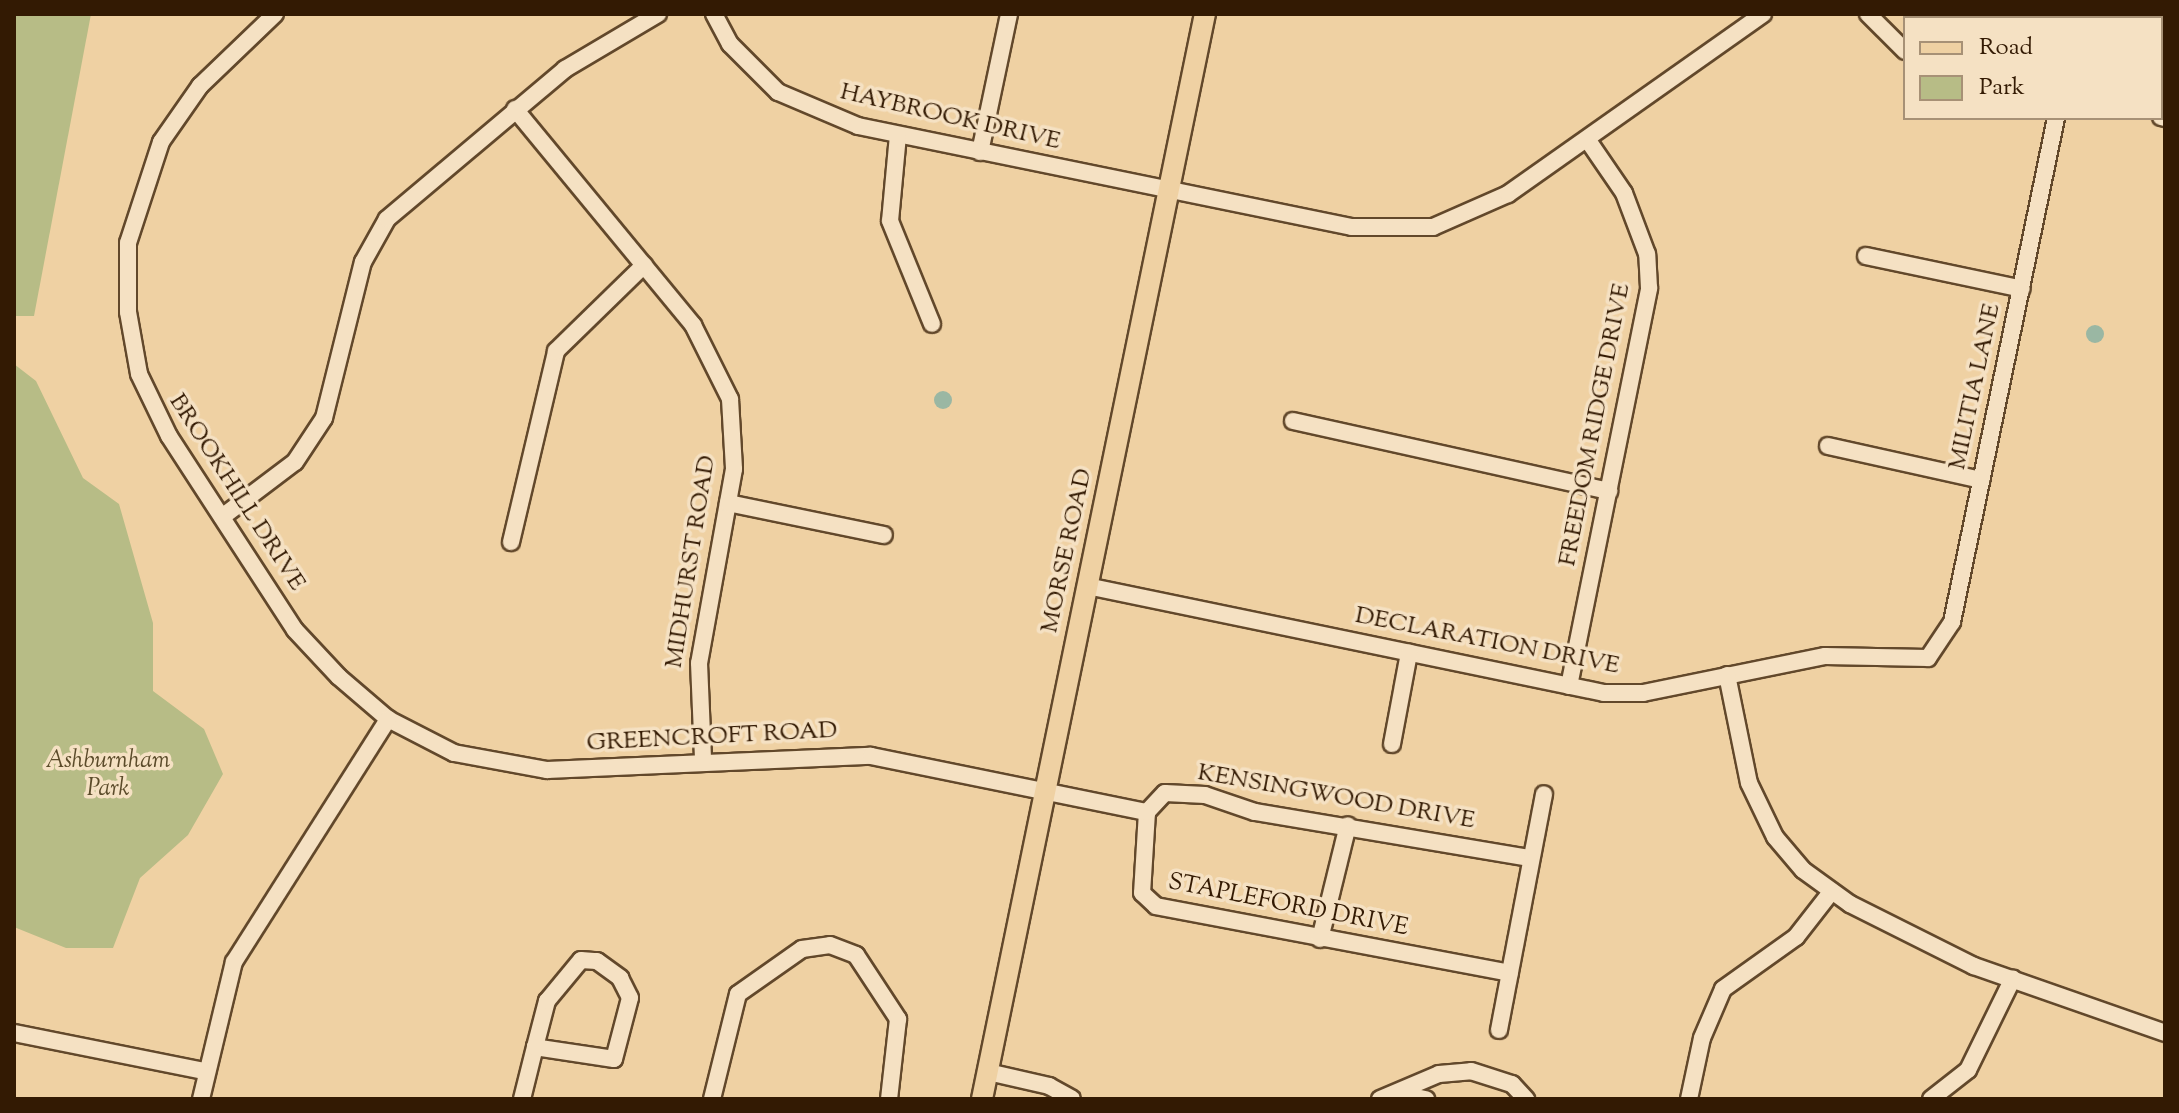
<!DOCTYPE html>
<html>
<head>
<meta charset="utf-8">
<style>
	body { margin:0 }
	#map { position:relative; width:2179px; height:1113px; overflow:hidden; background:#efd1a3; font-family:"Sorts Mill Goudy",serif }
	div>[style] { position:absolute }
	.green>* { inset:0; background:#b7bc86 }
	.water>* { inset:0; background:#9ab7a3 }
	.round { border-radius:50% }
	.roads { filter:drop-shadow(2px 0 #62482b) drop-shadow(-2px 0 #62482b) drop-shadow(0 2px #62482b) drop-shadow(0 -2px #62482b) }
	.minor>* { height:16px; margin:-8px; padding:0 8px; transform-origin:8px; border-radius:8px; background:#f5e1c3 }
	.major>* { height:20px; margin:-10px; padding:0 10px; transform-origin:10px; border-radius:10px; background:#efd1a3 }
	span { translate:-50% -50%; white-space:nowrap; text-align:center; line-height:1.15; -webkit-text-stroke:7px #f5e1c3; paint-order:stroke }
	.street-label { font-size:24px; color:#331a03 }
	.park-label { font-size:24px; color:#5b4b2a; font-style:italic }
	.frame { position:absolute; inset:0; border:16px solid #331a03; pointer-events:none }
	.legend { position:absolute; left:1903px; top:16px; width:260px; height:104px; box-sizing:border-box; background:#f5e1c3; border:2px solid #a79176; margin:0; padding:10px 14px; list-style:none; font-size:24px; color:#331a03 }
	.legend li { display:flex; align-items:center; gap:16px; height:40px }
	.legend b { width:40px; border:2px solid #a79176 }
</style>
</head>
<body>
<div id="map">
	<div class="green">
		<div style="clip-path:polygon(14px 14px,91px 14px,34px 316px,14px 316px)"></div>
		<div style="clip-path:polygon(14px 364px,36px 381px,83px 478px,119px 504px,153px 623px,153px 691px,204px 729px,223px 774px,188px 835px,140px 878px,113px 948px,66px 948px,14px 927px)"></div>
	</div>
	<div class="water">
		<div class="round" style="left:2086px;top:325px;width:18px;height:18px"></div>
		<div class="round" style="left:934px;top:391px;width:18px;height:18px"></div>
	</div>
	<div class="roads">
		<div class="minor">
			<div style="left:275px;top:14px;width:104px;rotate:136.2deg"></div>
			<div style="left:200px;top:86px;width:68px;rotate:124.9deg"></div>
			<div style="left:161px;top:142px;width:106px;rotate:108.1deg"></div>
			<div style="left:128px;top:243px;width:69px;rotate:90deg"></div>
			<div style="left:128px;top:312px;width:63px;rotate:79.9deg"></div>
			<div style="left:139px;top:374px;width:69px;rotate:64.2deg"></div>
			<div style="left:169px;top:436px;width:231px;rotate:57deg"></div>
			<div style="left:295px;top:630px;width:64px;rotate:46.9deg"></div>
			<div style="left:339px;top:677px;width:65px;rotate:40.6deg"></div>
			<div style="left:388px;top:719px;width:74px;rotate:27.3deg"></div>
			<div style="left:454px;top:753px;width:95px;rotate:10.4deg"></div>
			<div style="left:547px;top:770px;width:324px;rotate:-2.5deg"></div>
			<div style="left:871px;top:756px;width:282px;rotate:11.5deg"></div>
			<div style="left:714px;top:14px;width:34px;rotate:62deg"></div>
			<div style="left:730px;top:44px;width:68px;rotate:45deg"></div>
			<div style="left:778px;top:92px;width:87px;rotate:23deg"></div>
			<div style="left:858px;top:126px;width:504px;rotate:11.56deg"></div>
			<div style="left:1352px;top:227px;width:81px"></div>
			<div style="left:1433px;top:227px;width:82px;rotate:-23.7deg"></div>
			<div style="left:1508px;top:194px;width:312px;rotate:-35.2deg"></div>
			<div style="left:1868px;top:14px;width:52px;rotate:45deg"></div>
			<div style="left:515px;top:109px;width:280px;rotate:50.5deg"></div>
			<div style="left:693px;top:325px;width:83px;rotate:63.4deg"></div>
			<div style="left:730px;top:399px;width:70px;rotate:86.7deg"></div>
			<div style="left:734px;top:469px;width:197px;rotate:100.2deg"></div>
			<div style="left:699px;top:663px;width:97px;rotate:87.6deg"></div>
			<div style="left:2161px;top:117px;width:4px;rotate:14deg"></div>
			<div style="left:898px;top:135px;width:86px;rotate:95.3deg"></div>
			<div style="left:890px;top:221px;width:111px;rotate:67.8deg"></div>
			<div style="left:980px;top:152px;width:141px;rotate:-78.1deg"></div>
			<div style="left:1866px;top:256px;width:159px;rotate:11.9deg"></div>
			<div style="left:1293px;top:421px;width:324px;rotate:12.5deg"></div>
			<div style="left:1828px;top:446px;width:157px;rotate:12.5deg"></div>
			<div style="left:728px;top:503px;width:159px;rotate:11.6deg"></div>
			<div style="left:222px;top:517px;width:91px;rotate:-37deg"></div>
			<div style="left:295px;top:462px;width:53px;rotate:-56.6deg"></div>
			<div style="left:324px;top:418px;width:161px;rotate:-76deg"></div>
			<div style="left:363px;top:262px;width:49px;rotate:-60.8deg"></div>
			<div style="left:387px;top:219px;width:233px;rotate:-40.1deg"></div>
			<div style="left:565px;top:69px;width:108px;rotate:-30.6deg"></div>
			<div style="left:511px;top:542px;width:196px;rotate:-76.7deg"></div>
			<div style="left:556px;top:351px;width:123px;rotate:-44.3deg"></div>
			<div style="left:1087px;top:586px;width:528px;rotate:11.69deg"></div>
			<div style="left:1604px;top:693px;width:39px"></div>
			<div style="left:1643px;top:693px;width:186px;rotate:-11.5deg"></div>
			<div style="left:1825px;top:656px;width:103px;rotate:1.1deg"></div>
			<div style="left:1928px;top:658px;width:43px;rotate:-56.3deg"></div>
			<div style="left:1952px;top:622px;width:515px;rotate:-78.34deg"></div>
			<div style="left:1727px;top:675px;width:110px;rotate:78.5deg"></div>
			<div style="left:1749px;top:783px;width:60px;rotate:64.3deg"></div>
			<div style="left:1775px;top:837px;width:43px;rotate:49.7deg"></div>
			<div style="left:1803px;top:870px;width:58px;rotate:35.9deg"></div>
			<div style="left:1850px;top:904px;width:139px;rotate:26.6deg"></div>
			<div style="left:1974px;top:966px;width:202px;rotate:19.3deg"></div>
			<div style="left:1569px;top:686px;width:406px;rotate:-78.6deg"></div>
			<div style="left:1649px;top:288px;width:34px;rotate:-93deg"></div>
			<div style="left:1647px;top:254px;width:65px;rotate:-110.7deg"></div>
			<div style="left:1624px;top:193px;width:65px;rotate:-124.4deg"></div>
			<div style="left:1392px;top:744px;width:93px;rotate:-79.4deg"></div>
			<div style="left:1147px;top:812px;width:81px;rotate:93.5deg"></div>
			<div style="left:1142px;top:893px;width:19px;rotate:43deg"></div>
			<div style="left:1156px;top:906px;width:360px;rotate:10.7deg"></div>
			<div style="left:1147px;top:812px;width:26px;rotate:-47deg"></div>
			<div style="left:1165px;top:793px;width:40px;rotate:2.9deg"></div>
			<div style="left:1205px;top:795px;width:53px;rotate:18.8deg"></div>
			<div style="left:1255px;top:812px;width:280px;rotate:9.5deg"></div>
			<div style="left:1320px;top:939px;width:117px;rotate:-76.2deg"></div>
			<div style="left:1499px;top:1030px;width:240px;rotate:-79.2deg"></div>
			<div style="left:14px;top:1033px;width:194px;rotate:11.3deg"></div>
			<div style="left:988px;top:1072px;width:63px;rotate:12.9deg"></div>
			<div style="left:1049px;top:1086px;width:26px;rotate:29deg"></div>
			<div style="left:1397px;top:1093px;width:30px;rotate:12deg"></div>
			<div style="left:201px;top:1099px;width:141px;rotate:-76.5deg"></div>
			<div style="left:234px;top:962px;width:288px;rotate:-57.6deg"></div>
			<div style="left:522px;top:1099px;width:54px;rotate:-76deg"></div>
			<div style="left:535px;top:1047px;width:48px;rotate:-75.4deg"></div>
			<div style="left:547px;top:1001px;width:53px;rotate:-50.3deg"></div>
			<div style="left:581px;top:960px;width:16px;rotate:4deg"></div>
			<div style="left:597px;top:961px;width:29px;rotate:36deg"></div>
			<div style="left:620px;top:978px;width:22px;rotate:63deg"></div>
			<div style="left:630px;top:998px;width:63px;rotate:104.7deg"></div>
			<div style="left:614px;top:1059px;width:80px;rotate:-171.4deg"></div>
			<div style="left:712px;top:1099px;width:108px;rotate:-76.1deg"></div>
			<div style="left:738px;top:994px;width:78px;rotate:-35.1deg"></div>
			<div style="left:802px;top:949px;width:28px;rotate:-8deg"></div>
			<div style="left:830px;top:945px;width:28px;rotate:21deg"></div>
			<div style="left:856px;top:955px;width:77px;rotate:56.7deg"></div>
			<div style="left:898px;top:1019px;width:81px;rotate:96.4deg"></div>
			<div style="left:1380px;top:1099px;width:64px;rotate:-23deg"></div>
			<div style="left:1439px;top:1074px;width:32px;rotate:-5deg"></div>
			<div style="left:1471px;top:1071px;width:43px;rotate:17.6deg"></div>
			<div style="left:1512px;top:1084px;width:21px;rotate:47deg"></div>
			<div style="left:1689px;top:1099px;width:62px;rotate:-78deg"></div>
			<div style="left:1702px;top:1038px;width:53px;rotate:-66.8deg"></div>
			<div style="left:1723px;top:989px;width:90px;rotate:-35.5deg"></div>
			<div style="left:1796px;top:937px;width:58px;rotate:-52deg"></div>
			<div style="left:1931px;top:1099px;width:47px;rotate:-38.1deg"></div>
			<div style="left:1968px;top:1070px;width:102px;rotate:-63.9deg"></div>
		</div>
		<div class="major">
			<div style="left:982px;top:1099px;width:1108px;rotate:-78.39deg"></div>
		</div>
	</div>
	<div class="street-label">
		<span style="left:950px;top:118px;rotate:13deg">HAYBROOK DRIVE</span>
		<span style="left:1976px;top:387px;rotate:-78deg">MILITIA LANE</span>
		<span style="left:1596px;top:425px;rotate:-79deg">FREEDOM RIDGE DRIVE</span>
		<span style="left:236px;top:493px;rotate:57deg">BROOKHILL DRIVE</span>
		<span style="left:1068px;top:551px;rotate:-78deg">MORSE ROAD</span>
		<span style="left:692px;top:562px;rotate:-81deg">MIDHURST ROAD</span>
		<span style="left:1487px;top:642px;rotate:11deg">DECLARATION DRIVE</span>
		<span style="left:712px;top:738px;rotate:-3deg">GREENCROFT ROAD</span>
		<span style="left:1336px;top:798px;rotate:10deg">KENSINGWOOD DRIVE</span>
		<span style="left:1288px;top:906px;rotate:11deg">STAPLEFORD DRIVE</span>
	</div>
	<div class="park-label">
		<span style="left:108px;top:776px">Ashburnham<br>Park</span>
	</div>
	<div class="frame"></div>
	<ul class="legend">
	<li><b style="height:10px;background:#efd1a3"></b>Road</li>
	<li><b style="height:22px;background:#b7bc86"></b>Park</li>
	</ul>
</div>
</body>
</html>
